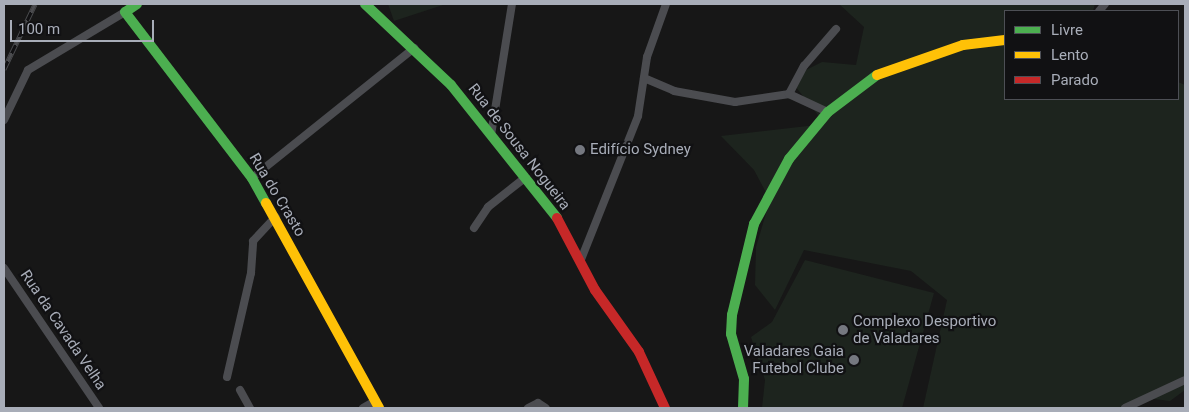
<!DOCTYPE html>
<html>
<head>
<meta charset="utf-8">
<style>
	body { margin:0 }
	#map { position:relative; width:1189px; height:412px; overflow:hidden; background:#171717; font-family:Roboto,sans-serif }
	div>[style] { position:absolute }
	.green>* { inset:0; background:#1d241e }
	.street>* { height:8px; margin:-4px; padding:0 4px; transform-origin:4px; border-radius:4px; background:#4b4c50 }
	.fast>* { height:10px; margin:-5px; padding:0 5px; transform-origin:5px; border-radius:5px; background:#4caf50 }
	.slow>* { height:10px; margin:-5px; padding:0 5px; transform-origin:5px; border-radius:5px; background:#ffc107 }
	.jam>* { height:10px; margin:-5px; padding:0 5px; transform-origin:5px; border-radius:5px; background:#c62828 }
	.rail>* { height:5px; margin-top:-2.5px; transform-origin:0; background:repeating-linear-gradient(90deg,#111113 0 9px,#4b4c4f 0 18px); box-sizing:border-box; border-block:1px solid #4b4c4f }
	.dots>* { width:14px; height:14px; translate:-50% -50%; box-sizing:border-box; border:2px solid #111113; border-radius:50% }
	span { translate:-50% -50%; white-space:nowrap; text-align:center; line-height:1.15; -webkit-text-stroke:4.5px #111113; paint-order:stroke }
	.street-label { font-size:15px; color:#a8adb8 }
	.poi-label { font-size:15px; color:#a8adb8 }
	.left { translate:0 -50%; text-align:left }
	.right { translate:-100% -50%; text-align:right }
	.frame { position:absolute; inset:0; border:5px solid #a8adb8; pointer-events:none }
	.legend { position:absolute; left:1004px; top:10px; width:175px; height:90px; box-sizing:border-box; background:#111113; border:1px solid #4d4f55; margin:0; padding:6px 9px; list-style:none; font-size:15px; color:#a8adb8 }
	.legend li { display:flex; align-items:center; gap:10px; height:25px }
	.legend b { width:25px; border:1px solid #4d4f55 }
	.scale { position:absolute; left:10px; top:20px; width:144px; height:22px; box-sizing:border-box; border:2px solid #a8adb8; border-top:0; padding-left:6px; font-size:15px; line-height:18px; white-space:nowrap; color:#a8adb8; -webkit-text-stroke:4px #111113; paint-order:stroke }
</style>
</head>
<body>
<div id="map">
	<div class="green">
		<div style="clip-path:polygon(388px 4px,446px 4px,394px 21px)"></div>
		<div style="clip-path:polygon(839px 4px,1095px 4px,1093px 11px,1005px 11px,1005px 99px,1178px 99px,1178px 82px,1185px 85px,1185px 390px,1170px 401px,1154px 399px,1130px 408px,923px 408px,947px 300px,911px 271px,804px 250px,775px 310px,755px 285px,756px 247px,770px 200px,754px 170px,721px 136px,825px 124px,795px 86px,806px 70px,822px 62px,856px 65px,864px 27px)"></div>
		<div style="clip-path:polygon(805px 260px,934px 293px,902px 408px,762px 408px,765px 380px,751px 337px,772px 322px)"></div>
	</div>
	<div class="street">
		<div style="left:1099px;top:11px;width:9px;rotate:-49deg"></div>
		<div style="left:644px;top:78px;width:33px;rotate:23deg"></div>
		<div style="left:674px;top:91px;width:62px;rotate:10.2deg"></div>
		<div style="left:735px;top:102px;width:55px;rotate:-8.4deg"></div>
		<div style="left:789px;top:94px;width:32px;rotate:-62deg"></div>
		<div style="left:804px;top:66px;width:49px;rotate:-49.1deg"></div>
		<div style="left:789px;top:94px;width:43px;rotate:24.8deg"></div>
		<div style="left:4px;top:120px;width:55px;rotate:-64.4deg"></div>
		<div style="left:28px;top:70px;width:113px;rotate:-30.9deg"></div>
		<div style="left:491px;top:135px;width:133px;rotate:-80.9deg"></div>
		<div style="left:252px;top:178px;width:208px;rotate:-38.7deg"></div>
		<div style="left:474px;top:228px;width:25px;rotate:-56deg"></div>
		<div style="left:488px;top:207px;width:48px;rotate:-38.3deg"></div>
		<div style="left:580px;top:262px;width:157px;rotate:-68.3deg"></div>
		<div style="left:638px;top:116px;width:60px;rotate:-81.3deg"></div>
		<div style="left:647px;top:57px;width:56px;rotate:-70.3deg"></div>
		<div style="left:4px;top:268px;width:169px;rotate:55.8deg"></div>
		<div style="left:227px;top:377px;width:107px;rotate:-77deg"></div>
		<div style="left:251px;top:273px;width:32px;rotate:-86deg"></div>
		<div style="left:253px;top:241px;width:33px;rotate:-47deg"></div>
		<div style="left:240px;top:390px;width:21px;rotate:61deg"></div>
		<div style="left:363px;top:408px;width:14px;rotate:-30deg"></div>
		<div style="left:528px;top:408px;width:11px;rotate:-27deg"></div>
		<div style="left:538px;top:403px;width:9px;rotate:32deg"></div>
		<div style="left:1125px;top:408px;width:66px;rotate:-25deg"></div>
	</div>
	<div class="fast">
		<div style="left:137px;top:4px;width:14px;rotate:146deg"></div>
		<div style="left:125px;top:12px;width:209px;rotate:52.6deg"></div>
		<div style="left:252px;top:178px;width:29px;rotate:61deg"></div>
		<div style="left:365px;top:4px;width:118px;rotate:43.3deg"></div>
		<div style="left:451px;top:85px;width:170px;rotate:51.4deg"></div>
		<div style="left:743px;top:408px;width:29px;rotate:-88deg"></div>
		<div style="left:744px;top:379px;width:47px;rotate:-106.1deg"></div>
		<div style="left:731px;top:334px;width:19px;rotate:-87deg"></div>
		<div style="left:732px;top:315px;width:94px;rotate:-76.4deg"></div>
		<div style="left:754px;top:224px;width:74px;rotate:-61.7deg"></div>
		<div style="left:789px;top:159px;width:61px;rotate:-50.3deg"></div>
		<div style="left:828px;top:112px;width:61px;rotate:-37.1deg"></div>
	</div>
	<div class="slow">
		<div style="left:877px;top:75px;width:91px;rotate:-19.2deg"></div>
		<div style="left:963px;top:45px;width:42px;rotate:-6.8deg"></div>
		<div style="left:266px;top:203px;width:234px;rotate:61.1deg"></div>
	</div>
	<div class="jam">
		<div style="left:557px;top:218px;width:81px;rotate:62.2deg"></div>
		<div style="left:595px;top:290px;width:76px;rotate:54.6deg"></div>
		<div style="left:639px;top:352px;width:62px;rotate:65.1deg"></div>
	</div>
	<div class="rail">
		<div style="left:4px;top:69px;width:72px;rotate:-64.5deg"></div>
	</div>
	<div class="dots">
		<div style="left:580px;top:150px;background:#757880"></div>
		<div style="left:843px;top:330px;background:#757880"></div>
		<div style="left:854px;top:360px;background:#757880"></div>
	</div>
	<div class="street-label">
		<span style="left:519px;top:147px;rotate:52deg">Rua de Sousa Nogueira</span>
		<span style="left:277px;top:195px;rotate:59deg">Rua do Crasto</span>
		<span style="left:63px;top:330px;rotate:56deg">Rua da Cavada Velha</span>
	</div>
	<div class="poi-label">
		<span class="left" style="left:590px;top:150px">Edifício Sydney</span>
		<span class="left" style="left:853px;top:330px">Complexo Desportivo<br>de Valadares</span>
		<span class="right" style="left:844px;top:360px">Valadares Gaia<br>Futebol Clube</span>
	</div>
	<div class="frame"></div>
	<ul class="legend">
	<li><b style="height:6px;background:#4caf50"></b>Livre</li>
	<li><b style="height:6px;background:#ffc107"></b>Lento</li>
	<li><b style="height:6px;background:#c62828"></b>Parado</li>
	</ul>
	<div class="scale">100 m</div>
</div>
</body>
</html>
